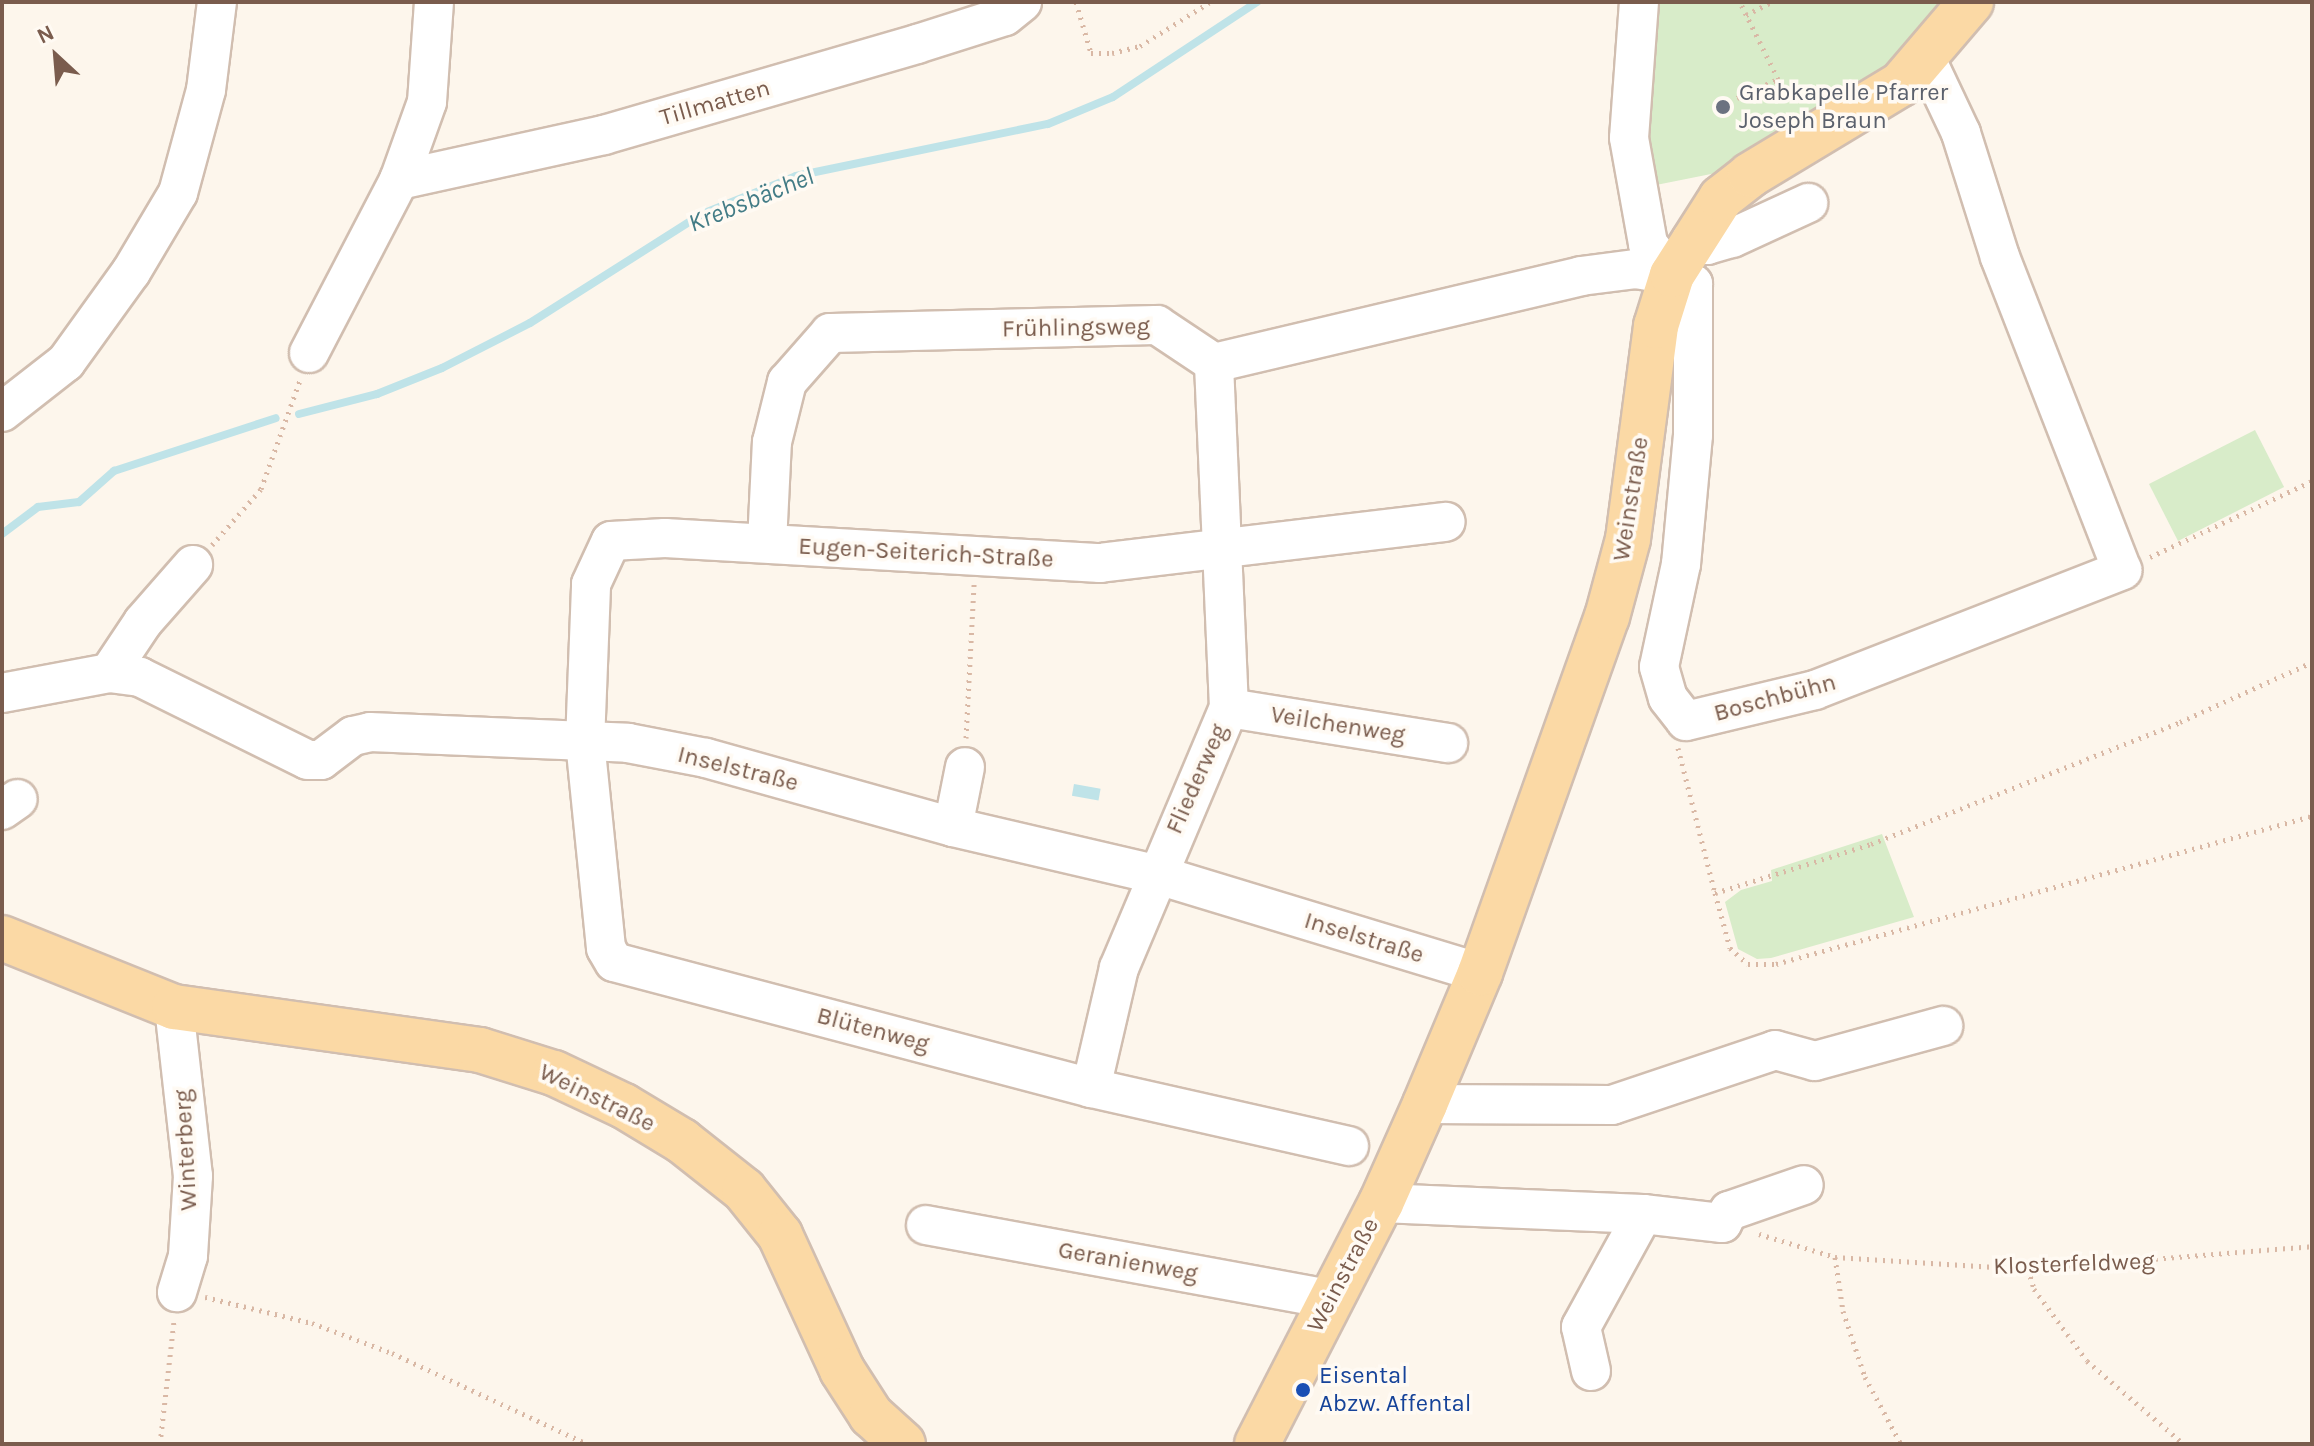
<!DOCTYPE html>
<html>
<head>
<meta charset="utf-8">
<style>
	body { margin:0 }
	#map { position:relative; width:2314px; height:1446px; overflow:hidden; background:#fdf6ec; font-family:Karla,sans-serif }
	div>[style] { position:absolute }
	.green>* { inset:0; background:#d8ecc9; transform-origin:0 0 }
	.water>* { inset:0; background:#bfe3e8; transform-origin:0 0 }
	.stream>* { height:8px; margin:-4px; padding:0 4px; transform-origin:4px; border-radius:4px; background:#bfe3e8 }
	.path>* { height:5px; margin-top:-2.5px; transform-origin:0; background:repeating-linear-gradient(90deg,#d9b8a5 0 2px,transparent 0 8px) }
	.roads { filter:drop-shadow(2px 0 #d1beb0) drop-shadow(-2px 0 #d1beb0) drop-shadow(0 2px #d1beb0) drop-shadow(0 -2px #d1beb0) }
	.minor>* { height:38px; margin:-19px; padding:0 19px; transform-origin:19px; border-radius:19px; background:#fff }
	.major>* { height:44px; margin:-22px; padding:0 22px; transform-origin:22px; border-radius:22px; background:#fbd9a5 }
	.dots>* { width:22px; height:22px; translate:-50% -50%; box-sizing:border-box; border:4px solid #fffaf3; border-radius:50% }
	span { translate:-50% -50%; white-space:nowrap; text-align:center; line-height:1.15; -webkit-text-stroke:7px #fffaf3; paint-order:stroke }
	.worship-label { font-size:24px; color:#5b616d }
	.left { translate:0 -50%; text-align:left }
	.street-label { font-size:24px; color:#7a5c4d }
	.transit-label { font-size:24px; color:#164399 }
	.water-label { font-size:26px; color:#437c86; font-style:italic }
	.frame { position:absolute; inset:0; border:4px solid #7a5c4d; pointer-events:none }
	.north { position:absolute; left:16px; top:16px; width:80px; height:80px; -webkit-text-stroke:6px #fffaf3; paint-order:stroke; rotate:334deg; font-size:22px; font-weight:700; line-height:32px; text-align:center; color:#7a5c4d }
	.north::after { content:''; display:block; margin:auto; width:28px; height:36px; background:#7a5c4d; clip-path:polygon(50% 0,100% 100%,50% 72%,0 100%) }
</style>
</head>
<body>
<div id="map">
	<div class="green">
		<div style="clip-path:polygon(1650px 2px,1948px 2px,1907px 55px,1870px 83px,1716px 173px,1656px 185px,1640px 61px)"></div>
		<div style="left:2255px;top:430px;width:64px;height:119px;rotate:63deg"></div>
		<div style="clip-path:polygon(1882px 834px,1914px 917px,1771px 958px,1757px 959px,1738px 949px,1725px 902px,1741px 890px,1772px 881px,1771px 870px)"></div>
	</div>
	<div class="water">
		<div style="left:1074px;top:784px;width:27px;height:12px;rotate:10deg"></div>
	</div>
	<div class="stream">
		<div style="left:299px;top:414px;width:81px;rotate:-14.4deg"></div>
		<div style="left:377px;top:394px;width:70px;rotate:-21.8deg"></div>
		<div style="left:442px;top:368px;width:99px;rotate:-27.1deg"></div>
		<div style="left:530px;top:323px;width:204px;rotate:-32.4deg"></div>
		<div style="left:702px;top:214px;width:101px;rotate:-22deg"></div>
		<div style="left:796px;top:176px;width:257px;rotate:-11.7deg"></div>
		<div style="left:1048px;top:124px;width:70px;rotate:-22.6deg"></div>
		<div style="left:1113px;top:97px;width:173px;rotate:-33.4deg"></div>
		<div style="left:2px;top:534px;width:45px;rotate:-36.9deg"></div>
		<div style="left:38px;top:507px;width:41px;rotate:-7deg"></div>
		<div style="left:79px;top:502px;width:47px;rotate:-41.5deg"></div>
		<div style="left:114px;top:471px;width:170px;rotate:-18.1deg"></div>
	</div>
	<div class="path">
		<div style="left:1076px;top:2px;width:53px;rotate:73.6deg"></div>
		<div style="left:1091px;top:53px;width:21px"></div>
		<div style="left:1112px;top:53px;width:29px;rotate:-14deg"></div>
		<div style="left:1140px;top:46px;width:83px;rotate:-32.2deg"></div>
		<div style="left:1746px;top:15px;width:29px;rotate:-27deg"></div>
		<div style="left:1737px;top:98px;width:45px;rotate:-24.9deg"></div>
		<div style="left:1778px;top:79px;width:86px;rotate:-116.3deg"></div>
		<div style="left:212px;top:545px;width:74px;rotate:-48.8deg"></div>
		<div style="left:261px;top:489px;width:116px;rotate:-70.3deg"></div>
		<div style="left:2150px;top:557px;width:179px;rotate:-25.1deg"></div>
		<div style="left:966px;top:738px;width:154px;rotate:-87deg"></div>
		<div style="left:1678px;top:748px;width:150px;rotate:75.7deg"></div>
		<div style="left:1715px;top:893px;width:164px;rotate:-17.4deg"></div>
		<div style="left:1871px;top:844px;width:332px;rotate:-21.5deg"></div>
		<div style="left:2180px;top:722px;width:145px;rotate:-24.4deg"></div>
		<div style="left:1715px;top:893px;width:57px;rotate:74.7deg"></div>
		<div style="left:1730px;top:948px;width:24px;rotate:42deg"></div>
		<div style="left:1748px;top:964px;width:28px"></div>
		<div style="left:1776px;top:964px;width:556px;rotate:-15.44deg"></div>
		<div style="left:1759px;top:1234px;width:79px;rotate:16.8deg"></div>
		<div style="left:1835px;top:1257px;width:55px;rotate:81.6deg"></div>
		<div style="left:1843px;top:1311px;width:70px;rotate:71.6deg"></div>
		<div style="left:1865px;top:1377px;width:76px;rotate:61.8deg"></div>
		<div style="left:1835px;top:1257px;width:193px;rotate:3.6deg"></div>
		<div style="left:2028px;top:1269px;width:285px;rotate:-4.6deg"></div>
		<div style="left:2028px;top:1269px;width:21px;rotate:73deg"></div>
		<div style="left:2034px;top:1289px;width:89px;rotate:53.6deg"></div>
		<div style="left:2087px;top:1361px;width:128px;rotate:40.6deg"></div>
		<div style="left:205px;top:1297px;width:110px;rotate:13.7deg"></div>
		<div style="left:312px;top:1323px;width:85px;rotate:20.6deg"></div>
		<div style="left:392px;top:1353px;width:215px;rotate:25deg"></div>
		<div style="left:160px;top:1444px;width:123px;rotate:-83.5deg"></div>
	</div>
	<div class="roads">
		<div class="minor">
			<div style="left:434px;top:2px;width:100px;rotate:94deg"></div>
			<div style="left:427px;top:102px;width:83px;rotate:109.7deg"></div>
			<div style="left:399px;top:180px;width:210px;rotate:-12.4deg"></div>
			<div style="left:604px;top:135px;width:326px;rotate:-16.2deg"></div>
			<div style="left:917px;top:44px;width:92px;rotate:-17.7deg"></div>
			<div style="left:1005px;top:16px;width:22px;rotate:-39deg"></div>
			<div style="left:1639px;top:2px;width:136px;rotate:94.2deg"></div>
			<div style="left:1629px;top:138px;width:108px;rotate:79.8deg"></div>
			<div style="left:1648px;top:244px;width:39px;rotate:52deg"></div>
			<div style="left:1691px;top:240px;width:17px;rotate:17deg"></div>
			<div style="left:1707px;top:245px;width:26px;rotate:-16deg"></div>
			<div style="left:1732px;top:238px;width:84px;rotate:-24.7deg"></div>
			<div style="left:309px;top:353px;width:195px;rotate:-62.5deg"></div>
			<div style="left:2px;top:412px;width:81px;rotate:-38deg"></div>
			<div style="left:66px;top:362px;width:111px;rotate:-54.2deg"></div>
			<div style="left:131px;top:272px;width:92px;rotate:-59.3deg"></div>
			<div style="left:178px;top:193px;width:107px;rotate:-74.8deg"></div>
			<div style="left:206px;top:90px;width:89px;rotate:-82.9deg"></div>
			<div style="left:767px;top:543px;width:101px;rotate:-87.2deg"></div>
			<div style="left:772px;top:442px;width:62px;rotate:-76deg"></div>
			<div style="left:787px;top:382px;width:65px;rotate:-48.7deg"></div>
			<div style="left:830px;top:333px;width:327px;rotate:-1.4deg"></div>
			<div style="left:1157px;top:325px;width:69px;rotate:33.7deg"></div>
			<div style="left:1214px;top:363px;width:377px;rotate:-13.3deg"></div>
			<div style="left:1581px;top:276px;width:54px;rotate:-7.4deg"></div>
			<div style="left:1635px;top:269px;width:37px;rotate:9deg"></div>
			<div style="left:1672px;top:275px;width:23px;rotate:23deg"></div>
			<div style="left:1693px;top:284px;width:151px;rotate:90deg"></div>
			<div style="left:1693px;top:435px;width:130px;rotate:95.3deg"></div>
			<div style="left:1681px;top:564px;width:105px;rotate:102.1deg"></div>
			<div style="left:1659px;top:667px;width:32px;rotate:74deg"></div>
			<div style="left:1668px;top:698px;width:29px;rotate:52deg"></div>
			<div style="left:1686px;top:721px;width:133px;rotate:-13.5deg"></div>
			<div style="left:1815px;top:690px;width:330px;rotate:-21.3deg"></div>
			<div style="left:2122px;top:570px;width:336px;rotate:-111.3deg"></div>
			<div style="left:2000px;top:257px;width:130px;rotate:-107.5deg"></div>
			<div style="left:1961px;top:133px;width:82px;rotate:-115.3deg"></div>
			<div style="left:109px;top:673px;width:61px;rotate:-56.3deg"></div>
			<div style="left:143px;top:622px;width:76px;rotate:-48.7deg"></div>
			<div style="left:2px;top:693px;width:109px;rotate:-10.6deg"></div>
			<div style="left:109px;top:673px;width:31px;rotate:7deg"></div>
			<div style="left:140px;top:677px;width:187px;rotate:26.3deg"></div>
			<div style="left:308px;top:760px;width:13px"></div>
			<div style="left:321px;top:760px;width:40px;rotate:-37deg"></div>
			<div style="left:353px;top:736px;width:17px;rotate:-13deg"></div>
			<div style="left:370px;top:732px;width:258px;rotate:2.4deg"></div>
			<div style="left:628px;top:743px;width:79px;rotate:10.9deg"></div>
			<div style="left:706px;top:758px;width:256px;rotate:15.6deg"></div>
			<div style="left:953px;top:827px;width:207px;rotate:13.1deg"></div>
			<div style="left:1155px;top:874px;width:340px;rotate:16.9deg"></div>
			<div style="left:1229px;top:708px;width:222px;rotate:9.1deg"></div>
			<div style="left:2px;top:810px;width:19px;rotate:-35deg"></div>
			<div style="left:953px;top:827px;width:61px;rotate:-78.7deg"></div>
			<div style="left:174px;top:1007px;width:170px;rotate:83.6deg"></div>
			<div style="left:193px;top:1176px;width:80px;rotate:93.6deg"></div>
			<div style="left:188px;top:1256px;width:38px;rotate:107deg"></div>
			<div style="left:1091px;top:1088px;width:123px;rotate:-76.9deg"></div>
			<div style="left:1119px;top:968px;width:282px;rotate:-67.1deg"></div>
			<div style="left:1229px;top:708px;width:345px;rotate:-92.5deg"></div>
			<div style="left:1425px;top:1104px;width:187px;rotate:0.3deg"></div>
			<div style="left:1612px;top:1105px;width:172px;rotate:-18.6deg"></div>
			<div style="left:1775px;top:1050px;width:41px;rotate:15.4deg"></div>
			<div style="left:1815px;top:1061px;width:133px;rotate:-15.3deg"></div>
			<div style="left:1349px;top:1146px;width:264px;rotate:-167.3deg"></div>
			<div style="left:1091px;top:1088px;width:493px;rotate:-165.2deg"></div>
			<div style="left:614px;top:962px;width:16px;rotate:-120deg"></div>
			<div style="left:606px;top:948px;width:206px;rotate:-95.8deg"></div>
			<div style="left:585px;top:743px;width:159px;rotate:-87.8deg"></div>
			<div style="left:591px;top:584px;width:47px;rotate:-65.1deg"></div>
			<div style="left:611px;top:541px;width:54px;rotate:-3.2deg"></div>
			<div style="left:665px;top:538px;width:436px;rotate:3.3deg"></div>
			<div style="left:1100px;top:563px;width:348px;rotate:-6.8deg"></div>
			<div style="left:1381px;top:1203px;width:262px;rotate:2.4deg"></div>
			<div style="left:1643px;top:1214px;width:80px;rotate:6.5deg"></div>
			<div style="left:1722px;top:1223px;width:14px;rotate:-60deg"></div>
			<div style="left:1729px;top:1211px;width:79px;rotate:-19.1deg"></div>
			<div style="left:926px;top:1225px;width:411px;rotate:10.4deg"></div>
			<div style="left:1591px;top:1371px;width:45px;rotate:-102.8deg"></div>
			<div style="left:1581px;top:1327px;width:129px;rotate:-61.2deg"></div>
		</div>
		<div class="major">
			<div style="left:2px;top:938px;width:185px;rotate:21.9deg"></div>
			<div style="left:174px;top:1007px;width:309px;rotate:8deg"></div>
			<div style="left:480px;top:1050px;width:77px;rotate:17.3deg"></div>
			<div style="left:554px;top:1073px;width:77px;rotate:25.2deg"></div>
			<div style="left:624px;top:1106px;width:68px;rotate:31.1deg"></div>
			<div style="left:682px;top:1141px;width:79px;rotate:38.3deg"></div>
			<div style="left:744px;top:1190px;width:58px;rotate:51.3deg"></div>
			<div style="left:780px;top:1235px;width:149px;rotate:65.3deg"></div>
			<div style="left:842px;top:1370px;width:54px;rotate:57.2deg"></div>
			<div style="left:871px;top:1415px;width:43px;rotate:42.2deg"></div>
			<div style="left:1257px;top:1444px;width:271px;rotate:-62.8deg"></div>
			<div style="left:1381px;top:1203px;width:108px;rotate:-66deg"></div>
			<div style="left:1425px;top:1104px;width:142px;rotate:-67.2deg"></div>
			<div style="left:1480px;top:973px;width:378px;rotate:-70.4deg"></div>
			<div style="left:1607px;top:617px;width:81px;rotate:-74.9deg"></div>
			<div style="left:1628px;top:539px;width:215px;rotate:-82.5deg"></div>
			<div style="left:1656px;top:326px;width:53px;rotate:-72.6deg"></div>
			<div style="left:1672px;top:275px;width:91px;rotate:-57.5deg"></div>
			<div style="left:1721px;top:198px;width:37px;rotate:-38deg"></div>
			<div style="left:1750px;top:175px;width:176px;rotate:-31.1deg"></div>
			<div style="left:1901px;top:84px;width:108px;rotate:-49.5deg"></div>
		</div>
	</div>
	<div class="dots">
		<div style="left:1723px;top:107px;background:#6b7280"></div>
		<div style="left:1303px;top:1390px;background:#1a4fb4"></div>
	</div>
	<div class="worship-label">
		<span class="left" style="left:1739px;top:107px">Grabkapelle Pfarrer<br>Joseph Braun</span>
	</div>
	<div class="street-label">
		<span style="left:715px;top:103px;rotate:-16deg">Tillmatten</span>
		<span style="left:1076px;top:328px;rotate:-1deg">Frühlingsweg</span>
		<span style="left:1631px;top:499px;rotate:-81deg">Weinstraße</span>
		<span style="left:926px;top:553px;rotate:3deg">Eugen-Seiterich-Straße</span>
		<span style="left:1775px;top:698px;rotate:-15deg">Boschbühn</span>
		<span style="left:1338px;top:725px;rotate:9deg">Veilchenweg</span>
		<span style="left:738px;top:769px;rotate:14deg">Inselstraße</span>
		<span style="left:1197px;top:779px;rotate:-66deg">Fliederweg</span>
		<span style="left:1364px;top:938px;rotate:17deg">Inselstraße</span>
		<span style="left:873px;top:1030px;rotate:15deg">Blütenweg</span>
		<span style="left:597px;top:1098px;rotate:26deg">Weinstraße</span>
		<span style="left:186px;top:1150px;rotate:-93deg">Winterberg</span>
		<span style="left:1128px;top:1262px;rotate:10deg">Geranienweg</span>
		<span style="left:2074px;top:1264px;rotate:-2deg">Klosterfeldweg</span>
		<span style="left:1343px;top:1275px;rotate:-62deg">Weinstraße</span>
	</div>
	<div class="transit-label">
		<span class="left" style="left:1319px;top:1390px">Eisental<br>Abzw. Affental</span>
	</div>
	<div class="water-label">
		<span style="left:751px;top:200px;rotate:-22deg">Krebsbächel</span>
	</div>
	<div class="frame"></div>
	<div class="north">N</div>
</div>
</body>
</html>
